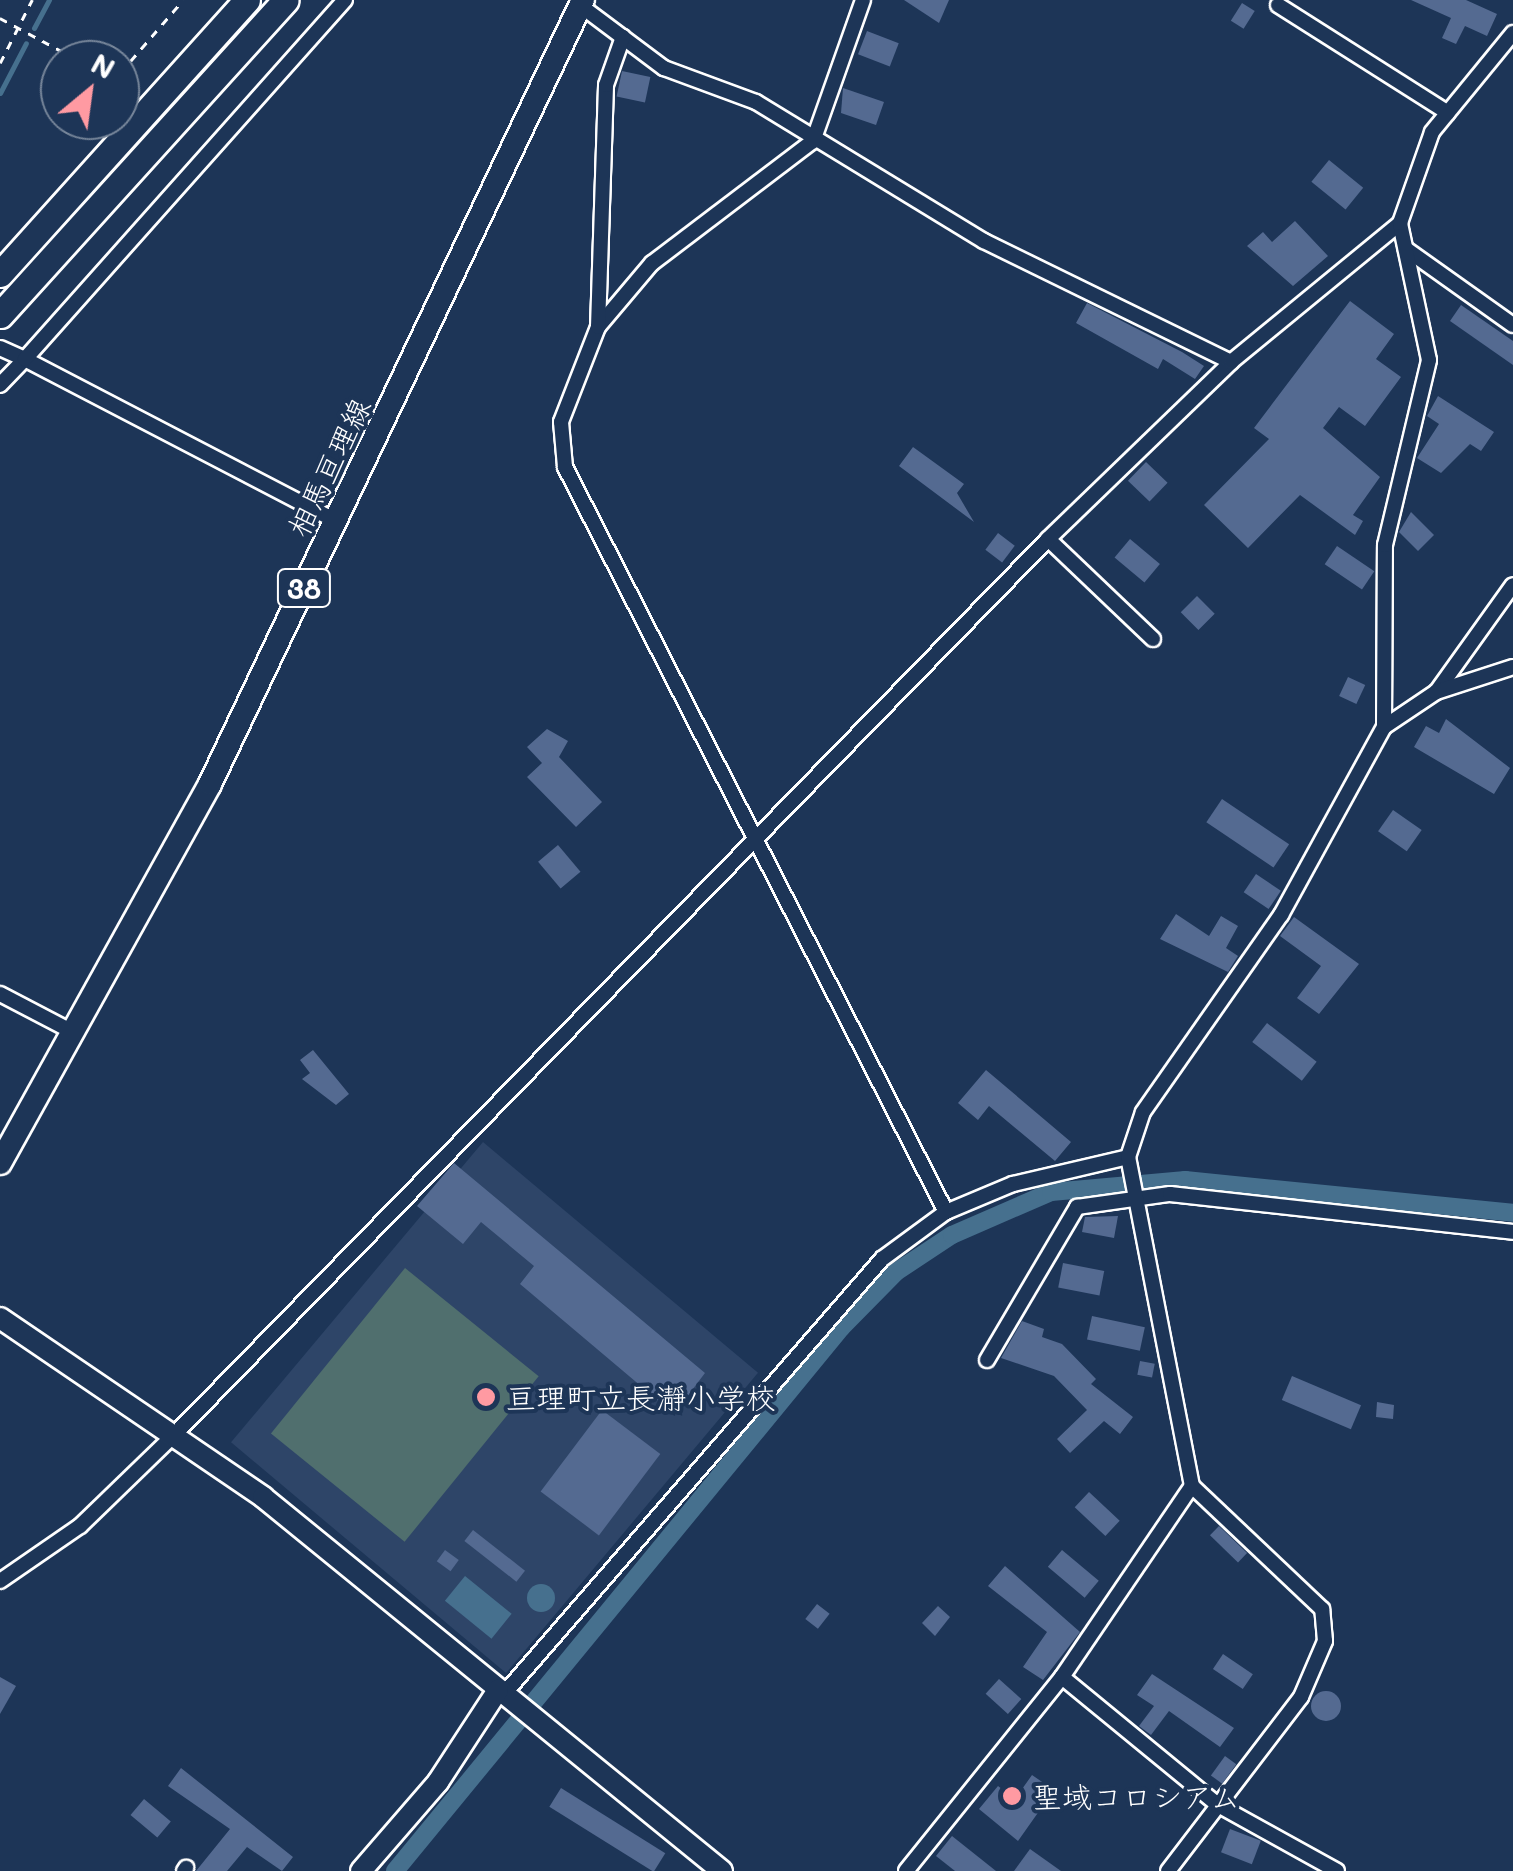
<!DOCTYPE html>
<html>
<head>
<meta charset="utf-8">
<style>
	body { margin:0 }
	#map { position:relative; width:1513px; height:1871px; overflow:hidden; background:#1d3557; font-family:Mali,"Klee One",sans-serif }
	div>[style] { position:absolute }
	.built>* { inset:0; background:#2e4568; transform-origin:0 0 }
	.green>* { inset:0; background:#506f6e; transform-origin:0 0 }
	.water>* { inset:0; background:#46708e; transform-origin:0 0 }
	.round { border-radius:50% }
	.stream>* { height:5px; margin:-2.5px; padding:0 2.5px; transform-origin:2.5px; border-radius:2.5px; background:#46708e }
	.canal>* { height:18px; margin:-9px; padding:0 9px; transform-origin:9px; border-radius:9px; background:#46708e }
	.building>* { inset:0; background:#546a91; transform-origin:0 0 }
	.path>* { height:2.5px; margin-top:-1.25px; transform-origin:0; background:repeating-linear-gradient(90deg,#fff 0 8px,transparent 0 16px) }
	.roads { filter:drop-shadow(2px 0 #fff) drop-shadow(-2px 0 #fff) drop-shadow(0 2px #fff) drop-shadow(0 -2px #fff) }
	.street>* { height:14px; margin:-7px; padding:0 7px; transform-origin:7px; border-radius:7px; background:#1d3557 }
	.secondary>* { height:20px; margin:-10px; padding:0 10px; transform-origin:10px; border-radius:10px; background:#1d3557 }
	.primary>* { height:22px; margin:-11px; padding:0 11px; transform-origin:11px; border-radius:11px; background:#1d3557 }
	.highway>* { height:25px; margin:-12.5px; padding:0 12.5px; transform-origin:12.5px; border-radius:12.5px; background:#1d3557 }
	.dots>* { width:28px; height:28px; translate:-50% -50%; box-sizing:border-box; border:5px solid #1d3557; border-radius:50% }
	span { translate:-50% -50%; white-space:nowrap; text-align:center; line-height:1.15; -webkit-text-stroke:8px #1d3557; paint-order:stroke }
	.shield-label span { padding:2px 8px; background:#1d3557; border:2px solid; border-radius:8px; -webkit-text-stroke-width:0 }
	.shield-label { font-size:28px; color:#fff; font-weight:700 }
	.street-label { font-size:30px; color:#fff }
	.poi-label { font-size:30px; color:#fff }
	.left { translate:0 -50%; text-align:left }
	.north { position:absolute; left:40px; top:40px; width:100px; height:100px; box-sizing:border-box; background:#1d3557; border:2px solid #77869a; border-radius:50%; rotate:29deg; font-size:28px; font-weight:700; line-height:40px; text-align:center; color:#fff }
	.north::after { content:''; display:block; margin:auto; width:35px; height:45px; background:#ff9aa2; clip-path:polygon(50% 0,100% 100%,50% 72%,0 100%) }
</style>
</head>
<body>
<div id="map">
	<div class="built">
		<div style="left:483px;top:1142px;width:359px;height:392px;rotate:40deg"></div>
	</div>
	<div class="green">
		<div style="left:405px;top:1268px;width:172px;height:213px;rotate:39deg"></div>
	</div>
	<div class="water">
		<div style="left:465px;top:1576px;width:60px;height:32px;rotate:39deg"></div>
		<div class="round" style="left:527px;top:1584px;width:28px;height:28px"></div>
	</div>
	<div class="stream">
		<div style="left:34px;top:28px;width:32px;rotate:-62deg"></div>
		<div style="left:0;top:93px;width:56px;rotate:-62.5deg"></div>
	</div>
	<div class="canal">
		<div style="left:395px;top:1871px;width:703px;rotate:-50.6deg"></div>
		<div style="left:841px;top:1328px;width:78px;rotate:-45.5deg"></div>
		<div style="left:896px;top:1272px;width:67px;rotate:-33.5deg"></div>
		<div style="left:952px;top:1235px;width:108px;rotate:-23.5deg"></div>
		<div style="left:1051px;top:1192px;width:135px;rotate:-5.1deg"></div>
		<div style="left:1185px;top:1180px;width:330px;rotate:5.7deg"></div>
	</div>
	<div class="building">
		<div style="clip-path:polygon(904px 0,949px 0,939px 23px)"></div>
		<div style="clip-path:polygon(1411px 0,1466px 0,1497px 14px,1487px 36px,1465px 26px,1456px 44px,1442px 38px,1451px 18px)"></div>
		<div style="left:1242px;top:3px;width:15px;height:21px;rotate:32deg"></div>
		<div style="left:867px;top:31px;width:34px;height:25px;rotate:21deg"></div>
		<div style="left:622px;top:71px;width:29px;height:26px;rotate:12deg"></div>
		<div style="clip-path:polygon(843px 88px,884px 102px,876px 125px,841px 113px)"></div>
		<div style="left:1329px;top:160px;width:44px;height:28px;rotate:39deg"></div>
		<div style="clip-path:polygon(1295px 221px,1328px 256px,1293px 286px,1247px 246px,1263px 232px,1272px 242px)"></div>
		<div style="clip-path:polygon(1350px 301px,1394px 334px,1376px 359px,1401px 377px,1365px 426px,1339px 407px,1323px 428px,1380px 477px,1353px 515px,1363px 521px,1355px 535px,1300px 495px,1248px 548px,1204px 505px,1269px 439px,1254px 428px)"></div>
		<div style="clip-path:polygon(1087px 303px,1182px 352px,1204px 366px,1195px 379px,1163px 359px,1158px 369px,1076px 323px)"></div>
		<div style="clip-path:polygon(1461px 305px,1513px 341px,1513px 365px,1450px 321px)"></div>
		<div style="clip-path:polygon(1438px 396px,1494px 432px,1481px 451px,1470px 444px,1441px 473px,1417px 458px,1439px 424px,1427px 416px)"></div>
		<div style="clip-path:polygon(913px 447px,964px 484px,957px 493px,974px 522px,899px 466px)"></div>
		<div style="left:1146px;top:462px;width:30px;height:26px;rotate:44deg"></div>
		<div style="clip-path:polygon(1411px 512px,1434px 535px,1418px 551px,1399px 532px)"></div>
		<div style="left:998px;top:533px;width:21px;height:21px;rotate:37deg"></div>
		<div style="left:1130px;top:539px;width:39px;height:24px;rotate:40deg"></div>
		<div style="left:1337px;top:546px;width:45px;height:22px;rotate:34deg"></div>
		<div style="left:1197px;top:596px;width:25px;height:23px;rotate:45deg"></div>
		<div style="left:1348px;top:677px;width:19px;height:21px;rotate:25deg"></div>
		<div style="clip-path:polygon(1446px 719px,1510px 768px,1494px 794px,1414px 747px,1426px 726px,1439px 733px)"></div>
		<div style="clip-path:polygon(547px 729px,568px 741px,559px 757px,602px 802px,576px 827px,527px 777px,542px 763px,527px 747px)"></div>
		<div style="left:1222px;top:799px;width:81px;height:28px;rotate:34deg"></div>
		<div style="left:1393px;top:810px;width:35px;height:26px;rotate:35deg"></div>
		<div style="left:558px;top:845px;width:35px;height:26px;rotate:50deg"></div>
		<div style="left:1256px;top:874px;width:30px;height:22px;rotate:34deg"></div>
		<div style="clip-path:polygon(1176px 914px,1209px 936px,1221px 916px,1238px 926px,1226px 948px,1238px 956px,1228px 972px,1160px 939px)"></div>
		<div style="clip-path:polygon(1294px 917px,1359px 964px,1319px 1014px,1297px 998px,1321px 966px,1280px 936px)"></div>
		<div style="left:1267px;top:1023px;width:63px;height:24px;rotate:38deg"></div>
		<div style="clip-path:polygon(313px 1050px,349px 1094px,336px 1105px,302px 1079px,310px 1073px,300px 1060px)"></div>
		<div style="clip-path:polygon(986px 1070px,1071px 1142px,1055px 1161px,989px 1106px,978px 1120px,958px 1103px)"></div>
		<div style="clip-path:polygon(454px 1163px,705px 1373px,674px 1414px,520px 1284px,534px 1266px,481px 1222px,463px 1244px,417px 1206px)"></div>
		<div style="clip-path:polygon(1118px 1216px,1114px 1238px,1082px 1232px,1085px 1217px)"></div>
		<div style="left:1063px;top:1263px;width:42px;height:25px;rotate:11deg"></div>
		<div style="left:1092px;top:1316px;width:54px;height:24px;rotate:12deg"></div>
		<div style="clip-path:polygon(1022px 1321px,1044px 1329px,1042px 1337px,1062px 1344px,1096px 1379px,1091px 1384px,1133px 1417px,1120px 1434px,1104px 1421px,1070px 1453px,1057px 1439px,1087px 1410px,1054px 1376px,1001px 1358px)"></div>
		<div style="left:1140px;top:1361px;width:15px;height:14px;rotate:11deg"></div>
		<div style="left:1292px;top:1376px;width:75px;height:26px;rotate:23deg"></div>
		<div style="clip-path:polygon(1377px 1402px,1394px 1405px,1393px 1419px,1376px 1417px)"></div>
		<div style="left:602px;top:1410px;width:73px;height:102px;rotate:37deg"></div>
		<div style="left:1089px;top:1492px;width:42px;height:21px;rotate:43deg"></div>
		<div style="left:1219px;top:1526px;width:39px;height:13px;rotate:44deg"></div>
		<div style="left:473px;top:1530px;width:66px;height:14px;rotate:38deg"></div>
		<div style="left:445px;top:1550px;width:17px;height:14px;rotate:36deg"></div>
		<div style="left:1062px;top:1550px;width:48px;height:22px;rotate:40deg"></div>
		<div style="clip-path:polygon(1005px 1566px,1080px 1632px,1043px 1680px,1023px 1667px,1047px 1632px,988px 1586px)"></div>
		<div style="left:817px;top:1604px;width:16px;height:19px;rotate:38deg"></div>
		<div style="clip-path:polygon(938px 1606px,950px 1617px,935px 1636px,922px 1623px)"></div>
		<div style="left:1223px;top:1654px;width:36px;height:18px;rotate:34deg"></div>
		<div style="clip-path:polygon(1152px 1674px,1234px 1728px,1220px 1747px,1169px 1711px,1151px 1735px,1139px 1726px,1154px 1706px,1137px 1695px)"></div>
		<div style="clip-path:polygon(0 1677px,16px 1686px,0 1714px)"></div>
		<div style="left:999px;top:1679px;width:30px;height:20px;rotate:42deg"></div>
		<div class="round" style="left:1311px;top:1691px;width:30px;height:30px"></div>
		<div style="left:1225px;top:1756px;width:14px;height:24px;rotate:36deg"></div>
		<div style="clip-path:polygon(181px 1768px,293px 1857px,282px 1871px,247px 1847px,227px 1871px,196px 1871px,230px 1829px,168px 1786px)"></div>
		<div style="clip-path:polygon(1032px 1775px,1054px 1790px,1018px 1841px,979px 1809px,998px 1786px,1015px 1799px)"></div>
		<div style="left:561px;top:1788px;width:123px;height:22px;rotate:32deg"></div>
		<div style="left:144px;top:1799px;width:35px;height:21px;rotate:40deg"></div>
		<div style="left:1230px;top:1829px;width:33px;height:25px;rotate:21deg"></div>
		<div style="clip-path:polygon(952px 1836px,996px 1871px,955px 1871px,936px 1856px)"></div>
		<div style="clip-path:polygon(1030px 1849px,1061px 1871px,1014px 1871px)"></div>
	</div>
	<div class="path">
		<div style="left:0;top:18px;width:89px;rotate:28.3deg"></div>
		<div style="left:0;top:63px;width:71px;rotate:-63.1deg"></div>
		<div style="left:120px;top:73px;width:96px;rotate:-49.2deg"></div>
	</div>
	<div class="roads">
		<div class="street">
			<div style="left:863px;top:0;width:150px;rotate:109.5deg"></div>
			<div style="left:813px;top:141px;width:202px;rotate:142.8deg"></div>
			<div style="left:652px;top:263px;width:84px;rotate:130.2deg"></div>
			<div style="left:598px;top:327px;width:102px;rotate:111.3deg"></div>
			<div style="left:561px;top:422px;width:45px;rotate:84.9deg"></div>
			<div style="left:565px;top:467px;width:837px;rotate:62.91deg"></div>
			<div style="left:577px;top:3px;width:109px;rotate:36.8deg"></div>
			<div style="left:664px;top:68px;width:98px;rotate:20.3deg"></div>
			<div style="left:756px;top:102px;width:267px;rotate:31.4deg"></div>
			<div style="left:984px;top:241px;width:275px;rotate:26.1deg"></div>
			<div style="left:1278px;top:5px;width:201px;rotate:32.4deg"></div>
			<div style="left:1406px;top:249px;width:131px;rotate:35.4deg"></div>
			<div style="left:598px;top:327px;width:242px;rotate:-88.1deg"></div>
			<div style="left:606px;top:85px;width:51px;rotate:-70.5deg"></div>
			<div style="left:0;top:348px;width:27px;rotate:24deg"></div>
			<div style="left:25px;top:359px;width:36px;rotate:134deg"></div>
			<div style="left:336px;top:521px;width:351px;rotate:-152.5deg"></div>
			<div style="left:25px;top:359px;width:481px;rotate:-48.3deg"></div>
			<div style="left:1048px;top:539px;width:145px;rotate:43.6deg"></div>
			<div style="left:1437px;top:691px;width:130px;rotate:-54.4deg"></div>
			<div style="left:1384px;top:727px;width:63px;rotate:-33.9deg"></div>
			<div style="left:1436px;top:692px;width:81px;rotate:-18deg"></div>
			<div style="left:0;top:994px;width:82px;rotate:27.5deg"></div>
			<div style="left:987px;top:1360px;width:178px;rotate:-59.5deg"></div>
			<div style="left:1077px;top:1207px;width:94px;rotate:-8deg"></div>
			<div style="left:1170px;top:1194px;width:345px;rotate:6.3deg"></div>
			<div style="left:0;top:1581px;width:97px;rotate:-34.5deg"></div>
			<div style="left:80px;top:1526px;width:135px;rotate:-44.1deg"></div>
			<div style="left:177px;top:1432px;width:1247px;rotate:-45.71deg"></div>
			<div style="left:1048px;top:539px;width:255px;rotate:-44deg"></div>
			<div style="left:1231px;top:362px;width:219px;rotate:-39.4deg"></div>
			<div style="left:1062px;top:1677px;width:202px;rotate:39.4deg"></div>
			<div style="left:1218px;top:1805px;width:136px;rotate:29deg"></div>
			<div style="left:503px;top:1695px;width:578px;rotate:-49deg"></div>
			<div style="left:882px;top:1259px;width:79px;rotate:-36.3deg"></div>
			<div style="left:946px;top:1212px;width:73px;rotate:-22.7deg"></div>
			<div style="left:1013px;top:1184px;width:118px;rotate:-13.2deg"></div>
			<div style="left:184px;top:1871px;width:4px;rotate:-56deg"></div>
			<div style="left:906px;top:1871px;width:249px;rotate:-51.2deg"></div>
			<div style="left:1062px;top:1677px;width:231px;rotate:-55.8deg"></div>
			<div style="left:1192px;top:1486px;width:335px;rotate:-101deg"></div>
			<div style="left:1128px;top:1157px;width:47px;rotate:-71.6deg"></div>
			<div style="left:1143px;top:1112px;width:241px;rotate:-55deg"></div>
			<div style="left:1281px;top:915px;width:214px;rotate:-61.3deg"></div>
			<div style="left:1384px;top:727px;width:182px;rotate:-89.7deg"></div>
			<div style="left:1385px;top:545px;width:190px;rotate:-76.6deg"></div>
			<div style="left:1429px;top:360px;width:140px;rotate:-102deg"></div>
			<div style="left:1400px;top:223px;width:96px;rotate:-70.6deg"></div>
			<div style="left:1432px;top:132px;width:128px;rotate:-50.7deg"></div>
			<div style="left:1168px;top:1871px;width:219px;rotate:-52.6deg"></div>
			<div style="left:1301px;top:1697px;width:61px;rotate:-66.8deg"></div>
			<div style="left:1325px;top:1641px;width:32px;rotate:-95deg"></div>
			<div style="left:1322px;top:1609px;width:179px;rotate:-136.6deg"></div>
		</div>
		<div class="secondary">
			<div style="left:0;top:1318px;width:318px;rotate:34.2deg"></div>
			<div style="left:263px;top:1497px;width:592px;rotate:39.17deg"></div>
			<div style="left:361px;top:1871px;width:118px;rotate:-49.1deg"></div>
			<div style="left:438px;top:1782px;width:110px;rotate:-56.9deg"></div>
		</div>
		<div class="primary">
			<div style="left:0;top:1163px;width:433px;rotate:-61deg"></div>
			<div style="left:210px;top:784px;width:868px;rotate:-64.56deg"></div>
		</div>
		<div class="highway">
			<div style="left:0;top:274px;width:369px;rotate:-48deg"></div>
			<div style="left:0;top:315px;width:425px;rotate:-47.8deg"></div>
		</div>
	</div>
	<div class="dots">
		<div style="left:486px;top:1397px;background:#ff9aa2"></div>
		<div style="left:1012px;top:1796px;background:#ff9aa2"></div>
	</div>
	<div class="shield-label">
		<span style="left:304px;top:588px">38</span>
	</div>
	<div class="street-label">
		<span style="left:328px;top:467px;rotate:-64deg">相馬亘理線</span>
	</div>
	<div class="poi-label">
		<span class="left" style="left:506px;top:1397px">亘理町立長瀞小学校</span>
		<span class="left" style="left:1032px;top:1796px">聖域コロシアム</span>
	</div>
	<div class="north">N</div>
</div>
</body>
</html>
